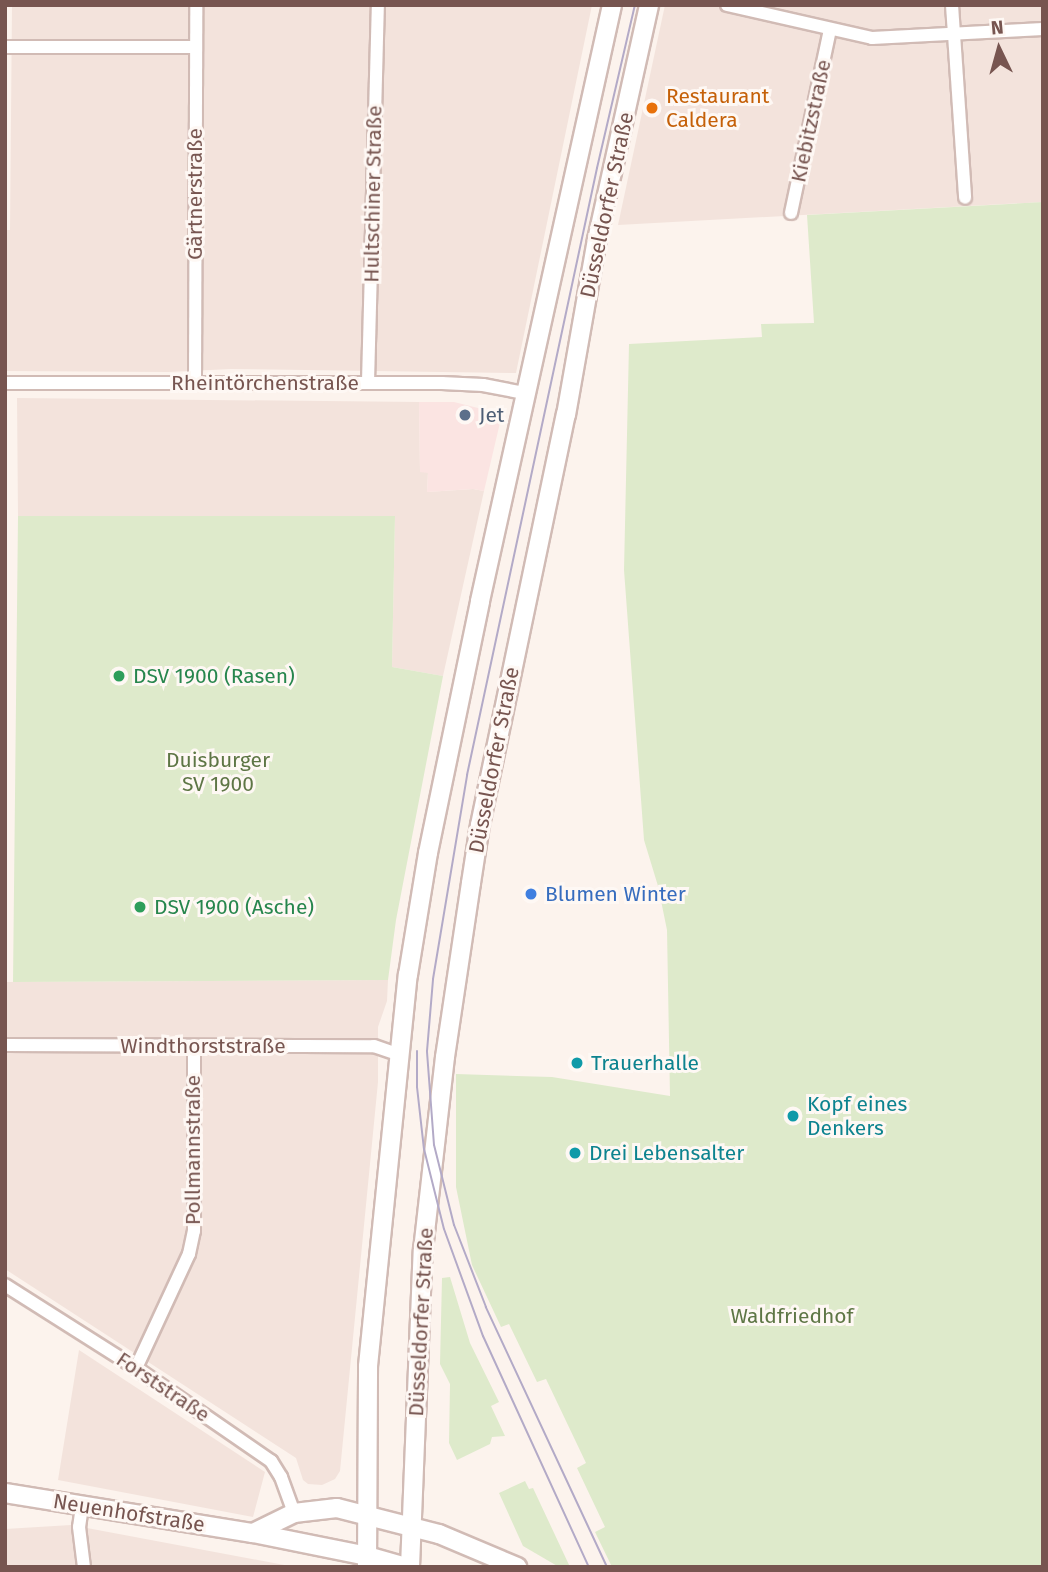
<!DOCTYPE html>
<html>
<head>
<meta charset="utf-8">
<style>
	body { margin:0 }
	#map { position:relative; width:1048px; height:1572px; overflow:hidden; background:#fcf3ed; font-family:"Fira Sans",sans-serif }
	div>[style] { position:absolute }
	.residential>* { inset:0; background:#f3e3dc }
	.commercial>* { inset:0; background:#fbe4e2 }
	.green>* { inset:0; background:#deeacb }
	.roads { filter:drop-shadow(2px 0 #d1bbb5) drop-shadow(-2px 0 #d1bbb5) drop-shadow(0 2px #d1bbb5) drop-shadow(0 -2px #d1bbb5) }
	.street>* { height:12px; margin:-6px; padding:0 6px; transform-origin:6px; border-radius:6px; background:#fff }
	.secondary>* { height:18px; margin:-9px; padding:0 9px; transform-origin:9px; border-radius:9px; background:#fff }
	.tram>* { height:2px; margin:-1px; padding:0 1px; transform-origin:1px; border-radius:1px; background:#b3aac7 }
	.dots>* { width:19px; height:19px; translate:-50% -50%; box-sizing:border-box; border:4px solid #fef8f4; border-radius:50% }
	span { translate:-50% -50%; white-space:nowrap; text-align:center; line-height:1.15; -webkit-text-stroke:6px #fef8f4; paint-order:stroke }
	.food-label { font-size:21px; color:#c56008 }
	.left { translate:0 -50%; text-align:left }
	.street-label { font-size:21px; color:#775550 }
	.service-label { font-size:21px; color:#4e5e75 }
	.leisure-label { font-size:21px; color:#27864d }
	.park-label { font-size:21px; color:#5e7645 }
	.shop-label { font-size:21px; color:#366cbe }
	.culture-label { font-size:21px; color:#0d838f }
	.frame { position:absolute; inset:0; border:7px solid #775550; pointer-events:none }
	.north { position:absolute; left:964px; top:14px; width:70px; height:70px; -webkit-text-stroke:5px #fef8f4; paint-order:stroke; rotate:355deg; font-size:19px; font-weight:700; line-height:28px; text-align:center; color:#775550 }
	.north::after { content:''; display:block; margin:auto; width:24px; height:32px; background:#775550; clip-path:polygon(50% 0,100% 100%,50% 72%,0 100%) }
</style>
</head>
<body>
<div id="map">
	<div class="residential">
		<div style="clip-path:polygon(12px 5px,592px 5px,516px 373px,231px 369px,168px 372px,5px 371px,5px 230px,10px 230px)"></div>
		<div style="clip-path:polygon(665px 5px,1043px 5px,1043px 202px,618px 225px)"></div>
		<div style="clip-path:polygon(17px 398px,419px 402px,420px 471px,428px 472px,427px 492px,473px 489px,484px 491px,443px 676px,392px 667px,395px 516px,18px 516px)"></div>
		<div style="clip-path:polygon(388px 980px,387px 1001px,378px 1027px,378px 1082px,340px 1471px,335px 1479px,322px 1485px,308px 1484px,303px 1480px,296px 1458px,5px 1269px,5px 982px)"></div>
		<div style="clip-path:polygon(79px 1350px,265px 1472px,253px 1517px,58px 1480px)"></div>
		<div style="clip-path:polygon(71px 1525px,295px 1567px,5px 1567px,5px 1529px)"></div>
	</div>
	<div class="commercial">
		<div style="clip-path:polygon(419px 402px,454px 402px,502px 414px,484px 491px,473px 489px,427px 492px,428px 473px,420px 472px)"></div>
	</div>
	<div class="green">
		<div style="clip-path:polygon(1043px 202px,1043px 1567px,612px 1567px,595px 1532px,605px 1527px,577px 1468px,586px 1463px,546px 1379px,537px 1382px,509px 1324px,501px 1327px,472px 1265px,456px 1187px,456px 1074px,552px 1077px,670px 1096px,667px 930px,658px 886px,644px 840px,624px 570px,629px 344px,762px 337px,761px 324px,814px 323px,807px 215px)"></div>
		<div style="clip-path:polygon(18px 516px,395px 516px,392px 667px,443px 676px,396px 920px,388px 980px,13px 982px)"></div>
		<div style="clip-path:polygon(450px 1277px,470px 1343px,499px 1402px,491px 1406px,505px 1436px,492px 1437px,490px 1444px,457px 1460px,449px 1443px,450px 1384px,440px 1364px,442px 1278px)"></div>
		<div style="clip-path:polygon(525px 1481px,529px 1489px,533px 1488px,570px 1567px,559px 1567px,523px 1546px,499px 1493px)"></div>
	</div>
	<div class="roads">
		<div class="street">
			<div style="left:727px;top:5px;width:149px;rotate:12.8deg"></div>
			<div style="left:872px;top:38px;width:171px;rotate:-3deg"></div>
			<div style="left:952px;top:5px;width:193px;rotate:86.1deg"></div>
			<div style="left:5px;top:47px;width:191px"></div>
			<div style="left:791px;top:213px;width:187px;rotate:-78deg"></div>
			<div style="left:368px;top:382px;width:377px;rotate:-88.5deg"></div>
			<div style="left:5px;top:383px;width:437px"></div>
			<div style="left:442px;top:383px;width:41px;rotate:2.8deg"></div>
			<div style="left:483px;top:385px;width:42px;rotate:11deg"></div>
			<div style="left:195px;top:383px;width:378px;rotate:-89.8deg"></div>
			<div style="left:5px;top:1045px;width:369px;rotate:0.2deg"></div>
			<div style="left:374px;top:1046px;width:28px;rotate:19deg"></div>
			<div style="left:5px;top:1285px;width:155px;rotate:32.4deg"></div>
			<div style="left:136px;top:1368px;width:164px;rotate:34.6deg"></div>
			<div style="left:271px;top:1461px;width:19px;rotate:58deg"></div>
			<div style="left:281px;top:1477px;width:38px;rotate:70deg"></div>
			<div style="left:136px;top:1368px;width:126px;rotate:-65.1deg"></div>
			<div style="left:189px;top:1254px;width:24px;rotate:-78deg"></div>
			<div style="left:194px;top:1231px;width:185px;rotate:-90deg"></div>
			<div style="left:82px;top:1506px;width:21px;rotate:98deg"></div>
			<div style="left:79px;top:1527px;width:40px;rotate:82.9deg"></div>
		</div>
		<div class="secondary">
			<div style="left:5px;top:1493px;width:251px;rotate:9.2deg"></div>
			<div style="left:253px;top:1533px;width:116px;rotate:11.4deg"></div>
			<div style="left:367px;top:1556px;width:41px;rotate:15.8deg"></div>
			<div style="left:253px;top:1533px;width:46px;rotate:-26deg"></div>
			<div style="left:294px;top:1513px;width:43px;rotate:-6.6deg"></div>
			<div style="left:337px;top:1508px;width:105px;rotate:14.3deg"></div>
			<div style="left:439px;top:1534px;width:85px;rotate:22.9deg"></div>
			<div style="left:367px;top:1567px;width:201px;rotate:-89.7deg"></div>
			<div style="left:368px;top:1366px;width:393px;rotate:-84.2deg"></div>
			<div style="left:408px;top:975px;width:124px;rotate:-80.7deg"></div>
			<div style="left:428px;top:853px;width:257px;rotate:-78.3deg"></div>
			<div style="left:480px;top:601px;width:610px;rotate:-77.51deg"></div>
			<div style="left:410px;top:1567px;width:317px;rotate:-87.7deg"></div>
			<div style="left:423px;top:1250px;width:194px;rotate:-83.5deg"></div>
			<div style="left:445px;top:1057px;width:176px;rotate:-81.5deg"></div>
			<div style="left:471px;top:883px;width:59px;rotate:-81.2deg"></div>
			<div style="left:480px;top:825px;width:419px;rotate:-78.2deg"></div>
			<div style="left:566px;top:415px;width:178px;rotate:-80deg"></div>
			<div style="left:597px;top:240px;width:241px;rotate:-77.5deg"></div>
		</div>
	</div>
	<div class="tram">
		<div style="left:417px;top:1051px;width:36px;rotate:90deg"></div>
		<div style="left:417px;top:1087px;width:62px;rotate:83.6deg"></div>
		<div style="left:424px;top:1149px;width:82px;rotate:76deg"></div>
		<div style="left:444px;top:1229px;width:114px;rotate:70deg"></div>
		<div style="left:483px;top:1336px;width:254px;rotate:65.4deg"></div>
		<div style="left:607px;top:1567px;width:287px;rotate:-115deg"></div>
		<div style="left:486px;top:1307px;width:88px;rotate:-111.3deg"></div>
		<div style="left:454px;top:1225px;width:82px;rotate:-104deg"></div>
		<div style="left:434px;top:1145px;width:94px;rotate:-94.3deg"></div>
		<div style="left:427px;top:1051px;width:72px;rotate:-85.2deg"></div>
		<div style="left:433px;top:979px;width:207px;rotate:-80.5deg"></div>
		<div style="left:467px;top:775px;width:621px;rotate:-77.91deg"></div>
		<div style="left:597px;top:168px;width:167px;rotate:-76.9deg"></div>
	</div>
	<div class="dots">
		<div style="left:652px;top:108px;background:#e8710a"></div>
		<div style="left:465px;top:415px;background:#5c6f8a"></div>
		<div style="left:119px;top:676px;background:#2e9e5b"></div>
		<div style="left:531px;top:894px;background:#3f7fe0"></div>
		<div style="left:140px;top:907px;background:#2e9e5b"></div>
		<div style="left:577px;top:1063px;background:#0f9aa8"></div>
		<div style="left:793px;top:1116px;background:#0f9aa8"></div>
		<div style="left:575px;top:1153px;background:#0f9aa8"></div>
	</div>
	<div class="food-label">
		<span class="left" style="left:666px;top:108px">Restaurant<br>Caldera</span>
	</div>
	<div class="street-label">
		<span style="left:811px;top:121px;rotate:-78deg">Kiebitzstraße</span>
		<span style="left:195px;top:194px;rotate:-90deg">Gärtnerstraße</span>
		<span style="left:373px;top:194px;rotate:-89deg">Hultschiner Straße</span>
		<span style="left:607px;top:205px;rotate:-78deg">Düsseldorfer Straße</span>
		<span style="left:265px;top:383px">Rheintörchenstraße</span>
		<span style="left:494px;top:760px;rotate:-79deg">Düsseldorfer Straße</span>
		<span style="left:203px;top:1046px">Windthorststraße</span>
		<span style="left:193px;top:1150px;rotate:-90deg">Pollmannstraße</span>
		<span style="left:421px;top:1322px;rotate:-87deg">Düsseldorfer Straße</span>
		<span style="left:163px;top:1387px;rotate:34deg">Forststraße</span>
		<span style="left:129px;top:1513px;rotate:9deg">Neuenhofstraße</span>
	</div>
	<div class="service-label">
		<span class="left" style="left:479px;top:415px">Jet</span>
	</div>
	<div class="leisure-label">
		<span class="left" style="left:133px;top:676px">DSV 1900 (Rasen)</span>
		<span class="left" style="left:154px;top:907px">DSV 1900 (Asche)</span>
	</div>
	<div class="park-label">
		<span style="left:218px;top:772px">Duisburger<br>SV 1900</span>
		<span style="left:792px;top:1316px">Waldfriedhof</span>
	</div>
	<div class="shop-label">
		<span class="left" style="left:545px;top:894px">Blumen Winter</span>
	</div>
	<div class="culture-label">
		<span class="left" style="left:591px;top:1063px">Trauerhalle</span>
		<span class="left" style="left:807px;top:1116px">Kopf eines<br>Denkers</span>
		<span class="left" style="left:589px;top:1153px">Drei Lebensalter</span>
	</div>
	<div class="frame"></div>
	<div class="north">N</div>
</div>
</body>
</html>
